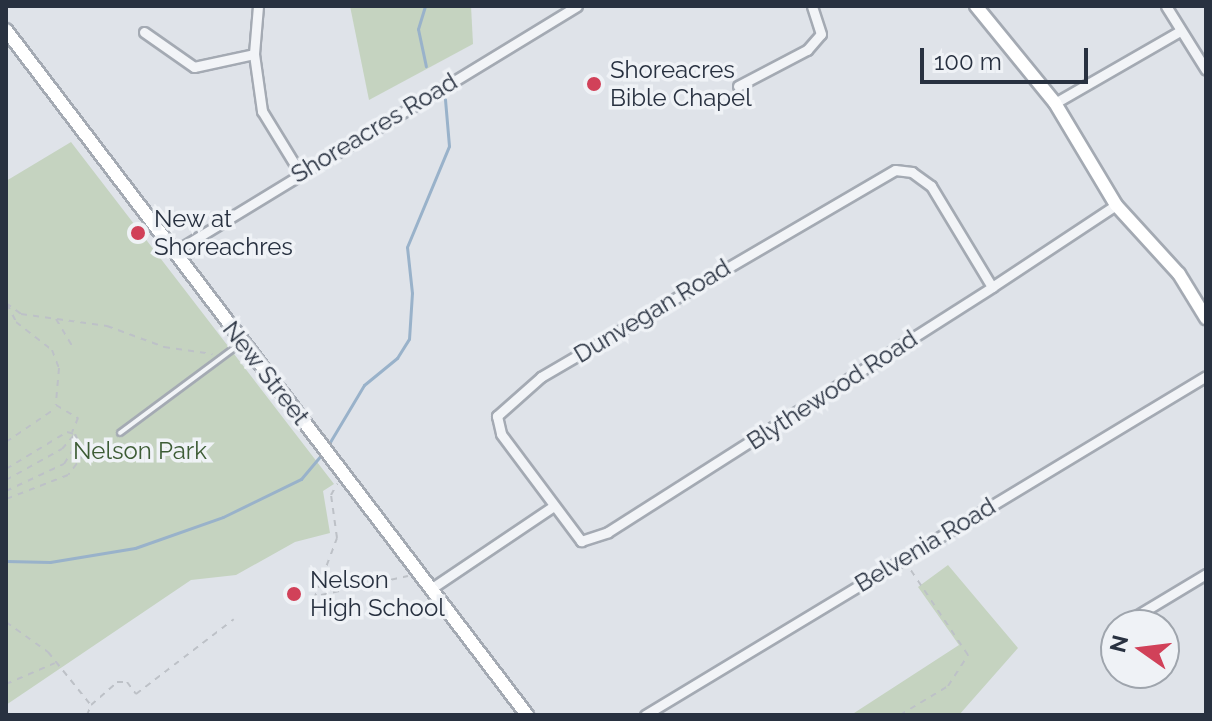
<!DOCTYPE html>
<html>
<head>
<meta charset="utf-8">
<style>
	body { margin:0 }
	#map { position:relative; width:1212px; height:721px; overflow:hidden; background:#dfe3e9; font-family:Raleway,sans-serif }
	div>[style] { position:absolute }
	.green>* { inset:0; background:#c5d3c0 }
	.stream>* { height:3px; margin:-1.5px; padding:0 1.5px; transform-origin:1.5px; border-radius:1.5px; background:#99b2ca }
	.path>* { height:2px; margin-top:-1px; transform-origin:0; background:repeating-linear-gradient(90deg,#bdc1c7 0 6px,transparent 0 12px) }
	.roads { filter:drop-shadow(2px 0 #a4aab3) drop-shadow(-2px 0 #a4aab3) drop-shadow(0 2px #a4aab3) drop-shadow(0 -2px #a4aab3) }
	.lane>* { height:4px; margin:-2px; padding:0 2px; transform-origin:2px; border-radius:2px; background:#f2f4f7 }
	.street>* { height:9px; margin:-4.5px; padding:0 4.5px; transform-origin:4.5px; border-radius:4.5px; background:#f2f4f7 }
	.secondary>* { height:12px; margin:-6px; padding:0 6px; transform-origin:6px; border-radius:6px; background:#fff }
	.dots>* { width:22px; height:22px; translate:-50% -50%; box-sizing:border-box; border:4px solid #eff2f6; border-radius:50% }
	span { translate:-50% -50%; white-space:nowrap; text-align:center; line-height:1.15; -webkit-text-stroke:7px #eff2f6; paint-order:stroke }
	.poi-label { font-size:24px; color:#283140 }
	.left { translate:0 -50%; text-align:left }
	.street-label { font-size:24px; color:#283140 }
	.park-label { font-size:24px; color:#3d5c35 }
	.frame { position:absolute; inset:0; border:8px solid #283140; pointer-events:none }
	.north { position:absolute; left:1100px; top:609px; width:80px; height:80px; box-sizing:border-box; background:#eff2f6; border:2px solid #9fa5ad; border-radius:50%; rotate:284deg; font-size:22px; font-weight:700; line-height:32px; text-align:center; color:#283140 }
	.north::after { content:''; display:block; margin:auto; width:28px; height:36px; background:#d14159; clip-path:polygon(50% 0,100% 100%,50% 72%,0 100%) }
	.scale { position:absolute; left:920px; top:48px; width:168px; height:36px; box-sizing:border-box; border:4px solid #283140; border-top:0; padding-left:10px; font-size:24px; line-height:28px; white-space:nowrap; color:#283140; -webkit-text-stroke:6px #eff2f6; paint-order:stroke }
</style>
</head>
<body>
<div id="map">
	<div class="green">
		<div style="clip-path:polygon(350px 6px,471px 6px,473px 44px,369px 100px)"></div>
		<div style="clip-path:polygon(71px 142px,334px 484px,323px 491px,330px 533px,295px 542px,236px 575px,191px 580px,6px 705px,6px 181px)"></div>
		<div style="clip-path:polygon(948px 565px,1018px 648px,959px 715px,851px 715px,959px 645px,918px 587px)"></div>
	</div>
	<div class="stream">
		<div style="left:425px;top:6px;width:24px;rotate:107deg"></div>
		<div style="left:418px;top:29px;width:38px;rotate:78deg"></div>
		<div style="left:327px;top:447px;width:72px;rotate:-59.2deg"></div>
		<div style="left:364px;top:385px;width:43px;rotate:-39.3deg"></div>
		<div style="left:397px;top:358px;width:22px;rotate:-58deg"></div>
		<div style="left:409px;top:339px;width:46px;rotate:-86.3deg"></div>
		<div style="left:412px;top:293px;width:46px;rotate:-96.2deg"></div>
		<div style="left:407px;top:247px;width:109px;rotate:-67.4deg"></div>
		<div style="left:449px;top:146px;width:47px;rotate:-94.9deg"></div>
		<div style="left:6px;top:561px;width:44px;rotate:1.3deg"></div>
		<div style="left:50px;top:562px;width:86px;rotate:-9.4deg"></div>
		<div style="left:135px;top:548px;width:93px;rotate:-19.4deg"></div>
		<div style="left:223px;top:517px;width:87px;rotate:-26deg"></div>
		<div style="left:301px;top:479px;width:34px;rotate:-50deg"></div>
	</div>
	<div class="path">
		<div style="left:6px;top:303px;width:19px;rotate:36deg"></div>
		<div style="left:21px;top:314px;width:87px;rotate:7.9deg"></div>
		<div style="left:107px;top:326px;width:61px;rotate:20.2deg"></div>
		<div style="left:164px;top:347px;width:49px;rotate:8.3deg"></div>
		<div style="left:7px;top:304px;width:20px;rotate:63deg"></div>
		<div style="left:16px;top:322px;width:46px;rotate:37.9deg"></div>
		<div style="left:52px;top:350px;width:19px;rotate:69deg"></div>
		<div style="left:59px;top:368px;width:37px;rotate:95deg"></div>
		<div style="left:56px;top:405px;width:26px;rotate:31deg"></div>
		<div style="left:78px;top:418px;width:15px;rotate:113deg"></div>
		<div style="left:56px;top:319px;width:35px;rotate:59deg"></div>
		<div style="left:6px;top:442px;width:60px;rotate:-34.2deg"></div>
		<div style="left:6px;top:469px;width:71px;rotate:-31.2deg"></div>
		<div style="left:67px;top:432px;width:8px;rotate:14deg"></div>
		<div style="left:75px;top:434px;width:22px;rotate:66deg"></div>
		<div style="left:84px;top:454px;width:26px;rotate:127deg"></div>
		<div style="left:68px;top:475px;width:66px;rotate:158.8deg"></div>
		<div style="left:6px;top:480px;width:64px;rotate:-29deg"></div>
		<div style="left:62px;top:449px;width:18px;rotate:-49deg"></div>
		<div style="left:6px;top:491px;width:64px;rotate:-25deg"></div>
		<div style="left:64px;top:464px;width:26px;rotate:-58deg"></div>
		<div style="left:321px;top:595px;width:89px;rotate:-12.3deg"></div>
		<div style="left:314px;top:599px;width:65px;rotate:-69.3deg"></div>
		<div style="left:337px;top:538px;width:43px;rotate:-97.9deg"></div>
		<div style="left:331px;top:495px;width:13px;rotate:-61deg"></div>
		<div style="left:6px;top:622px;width:52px;rotate:35.5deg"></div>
		<div style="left:48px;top:652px;width:67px;rotate:51.1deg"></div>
		<div style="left:6px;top:684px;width:53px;rotate:-23.2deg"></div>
		<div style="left:87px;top:715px;width:11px;rotate:-68deg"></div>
		<div style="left:91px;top:705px;width:35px;rotate:-41deg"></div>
		<div style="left:117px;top:682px;width:10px"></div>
		<div style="left:127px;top:682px;width:15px;rotate:53deg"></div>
		<div style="left:136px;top:694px;width:123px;rotate:-37.4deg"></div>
		<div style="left:900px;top:715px;width:56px;rotate:-31.1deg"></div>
		<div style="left:948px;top:686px;width:37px;rotate:-57deg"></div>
		<div style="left:968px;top:655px;width:107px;rotate:-124deg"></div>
	</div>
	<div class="roads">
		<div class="lane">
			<div style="left:120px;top:433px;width:149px;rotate:-36.6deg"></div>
		</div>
		<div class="street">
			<div style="left:258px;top:6px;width:48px;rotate:94.8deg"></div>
			<div style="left:254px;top:54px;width:58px;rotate:82deg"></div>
			<div style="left:262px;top:111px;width:73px;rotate:58.5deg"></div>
			<div style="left:1166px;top:6px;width:75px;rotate:58deg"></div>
			<div style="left:144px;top:32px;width:61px;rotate:35deg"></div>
			<div style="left:194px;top:67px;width:61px;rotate:-12.2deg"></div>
			<div style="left:738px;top:86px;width:78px;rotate:-27.6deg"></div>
			<div style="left:807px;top:50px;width:21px;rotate:-49deg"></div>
			<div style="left:821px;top:34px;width:29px;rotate:-108deg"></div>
			<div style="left:1055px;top:103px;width:144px;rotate:-29.9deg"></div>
			<div style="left:174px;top:252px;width:472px;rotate:-31.4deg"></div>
			<div style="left:992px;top:287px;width:118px;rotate:-121.1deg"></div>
			<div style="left:931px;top:186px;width:24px;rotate:-144deg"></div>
			<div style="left:912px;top:172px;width:17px;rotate:-173deg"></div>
			<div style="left:895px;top:170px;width:410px;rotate:149.7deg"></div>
			<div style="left:541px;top:377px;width:59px;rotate:138.4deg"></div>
			<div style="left:497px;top:416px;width:18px;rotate:77deg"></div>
			<div style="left:501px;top:434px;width:134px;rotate:53.2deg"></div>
			<div style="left:581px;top:541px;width:28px;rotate:-18deg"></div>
			<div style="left:608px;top:532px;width:456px;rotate:-32.5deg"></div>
			<div style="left:992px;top:287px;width:149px;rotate:-33.5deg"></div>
			<div style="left:432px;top:588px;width:145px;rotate:-34deg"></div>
			<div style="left:1136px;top:616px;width:82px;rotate:-31deg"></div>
			<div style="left:645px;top:715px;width:655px;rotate:-31.14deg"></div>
		</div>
		<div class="secondary">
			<div style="left:976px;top:6px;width:125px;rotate:50.8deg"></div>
			<div style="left:1055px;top:103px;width:119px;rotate:59.1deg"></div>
			<div style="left:1116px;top:205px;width:93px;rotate:47.6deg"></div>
			<div style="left:1179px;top:274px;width:52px;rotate:58.5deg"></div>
			<div style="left:6px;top:30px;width:861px;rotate:52.74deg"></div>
		</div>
	</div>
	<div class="dots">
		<div style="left:594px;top:84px;background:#d14159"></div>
		<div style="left:138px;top:233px;background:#d14159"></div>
		<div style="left:294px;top:594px;background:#d14159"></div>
	</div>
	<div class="poi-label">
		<span class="left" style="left:610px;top:84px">Shoreacres<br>Bible Chapel</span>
		<span class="left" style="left:154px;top:233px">New at<br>Shoreachres</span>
		<span class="left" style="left:310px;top:594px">Nelson<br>High School</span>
	</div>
	<div class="street-label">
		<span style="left:374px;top:128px;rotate:-31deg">Shoreacres Road</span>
		<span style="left:652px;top:311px;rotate:-31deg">Dunvegan Road</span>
		<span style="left:266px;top:373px;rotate:52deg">New Street</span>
		<span style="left:832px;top:390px;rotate:-33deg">Blythewood Road</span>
		<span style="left:925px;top:545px;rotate:-31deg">Belvenia Road</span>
	</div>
	<div class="park-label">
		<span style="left:140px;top:451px">Nelson Park</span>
	</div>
	<div class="frame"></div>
	<div class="north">N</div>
	<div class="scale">100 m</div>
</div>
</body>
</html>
